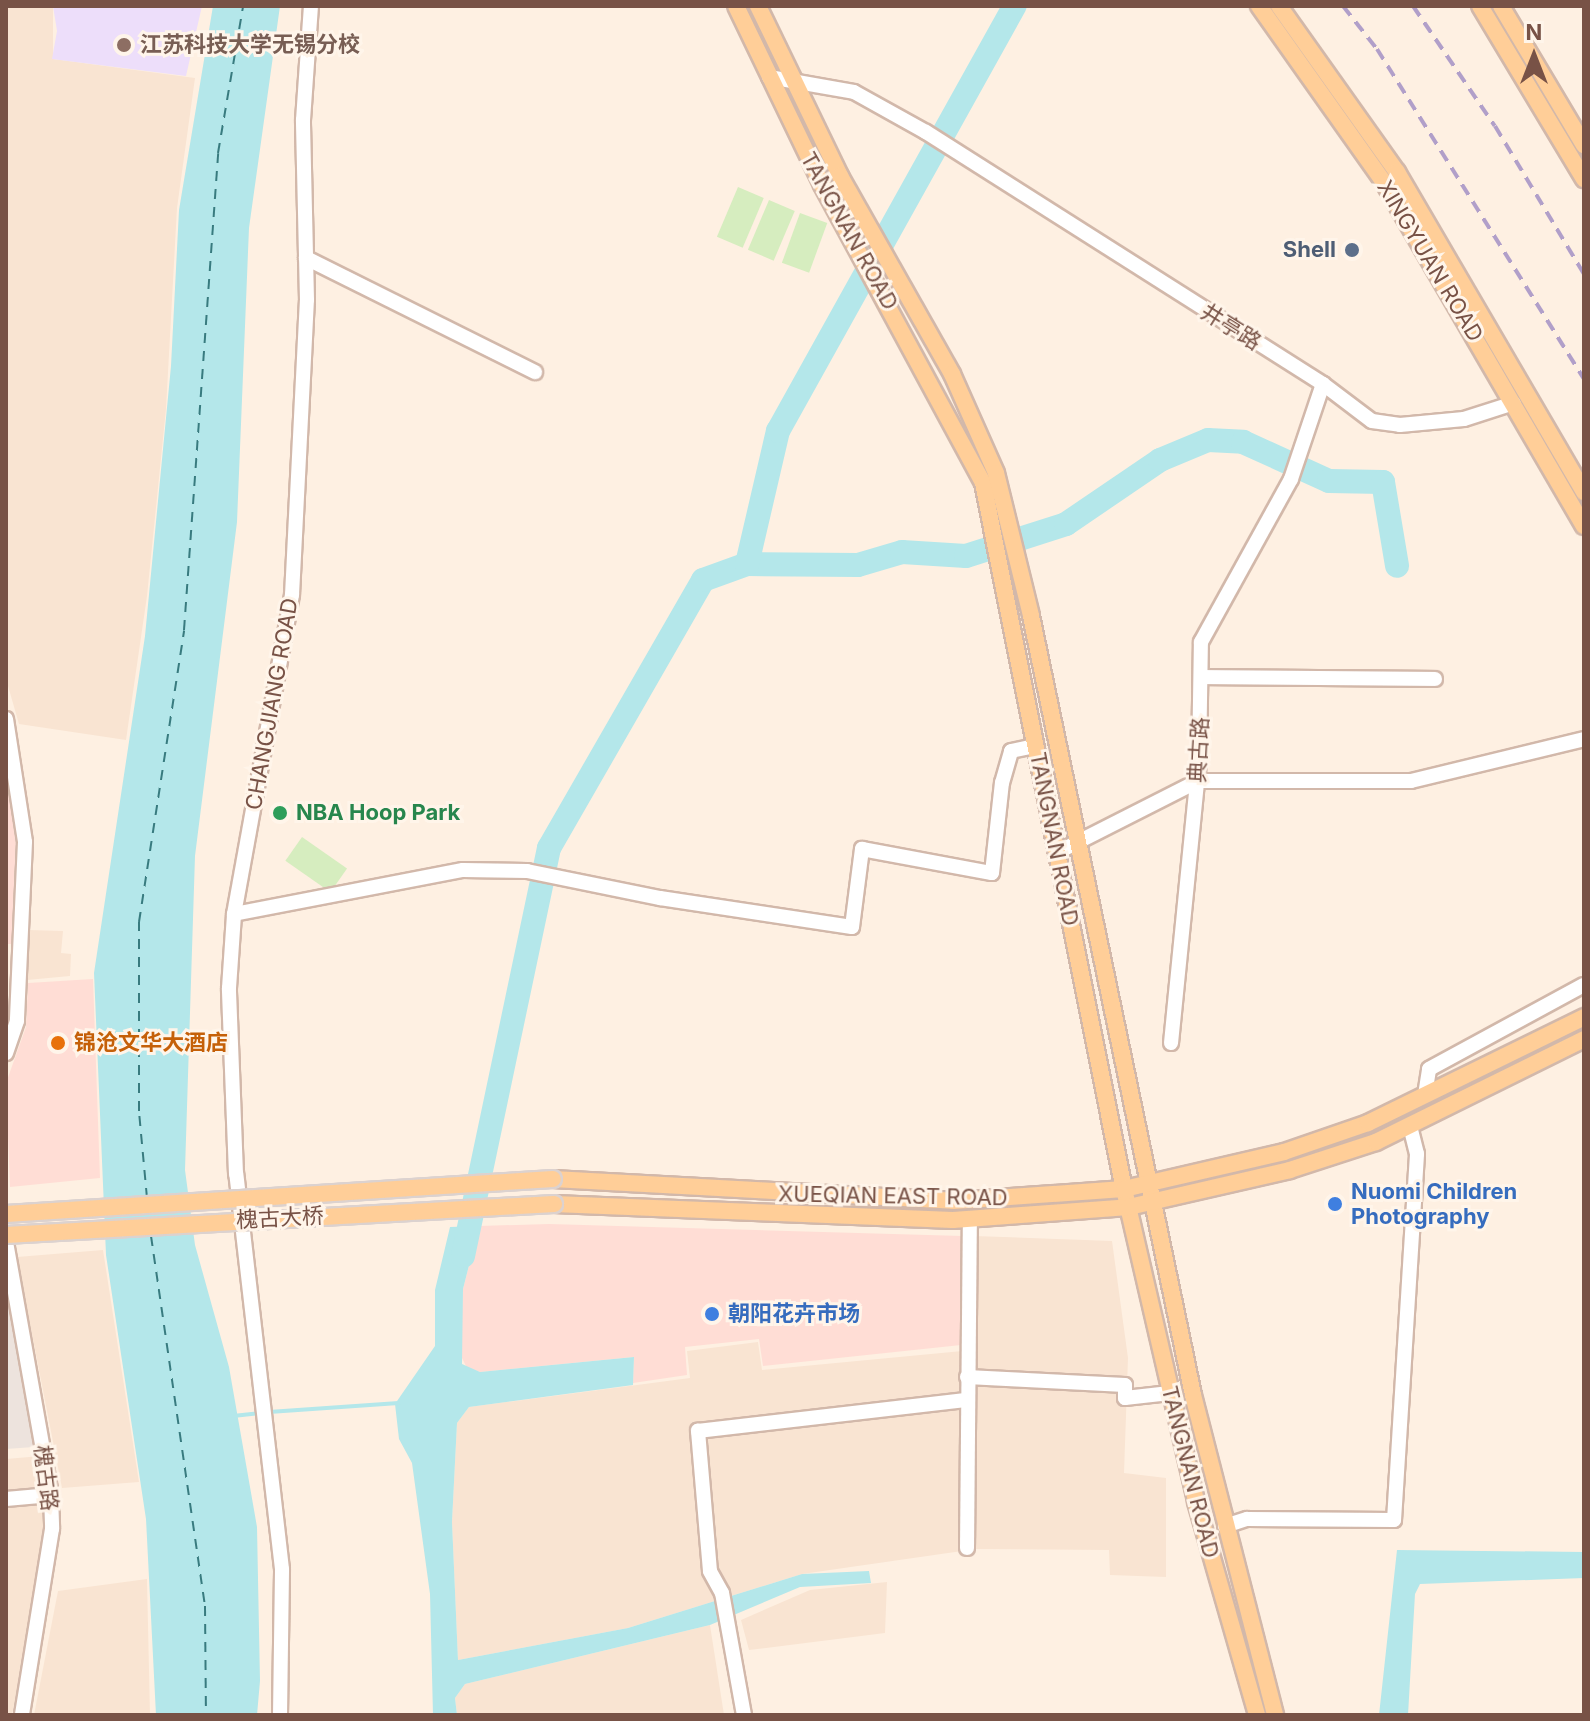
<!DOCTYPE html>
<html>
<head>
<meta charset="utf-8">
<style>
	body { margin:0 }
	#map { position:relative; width:1590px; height:1721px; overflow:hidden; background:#fef0e2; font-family:Inter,"Noto Sans SC",sans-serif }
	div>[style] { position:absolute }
	.residential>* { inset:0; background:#f9e4d2 }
	.commercial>* { inset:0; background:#ffddd5 }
	.industrial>* { inset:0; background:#ede3dd }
	.education>* { inset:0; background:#eddefa }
	.green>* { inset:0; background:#d6edbf; transform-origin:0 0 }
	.water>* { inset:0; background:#b4e7ea }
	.stream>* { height:4px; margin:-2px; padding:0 2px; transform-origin:2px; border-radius:2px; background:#b4e7ea }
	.river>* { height:24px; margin:-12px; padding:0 12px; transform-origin:12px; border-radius:12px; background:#b4e7ea }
	.ferry>* { height:2px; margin-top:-1px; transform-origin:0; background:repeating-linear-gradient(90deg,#387b7f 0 10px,transparent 0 18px) }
	.roads { filter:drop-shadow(2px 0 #d2b8aa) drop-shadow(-2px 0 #d2b8aa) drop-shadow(0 2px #d2b8aa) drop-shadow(0 -2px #d2b8aa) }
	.minor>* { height:14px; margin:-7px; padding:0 7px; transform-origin:7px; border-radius:7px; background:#fff }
	.major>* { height:16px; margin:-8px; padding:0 8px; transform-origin:8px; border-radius:8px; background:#ffce98 }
	.rail>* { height:4px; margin-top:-2px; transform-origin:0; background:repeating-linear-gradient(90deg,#b19fc9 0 12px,transparent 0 20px) }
	.bridges { filter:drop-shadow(2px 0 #dcd2cf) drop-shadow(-2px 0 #dcd2cf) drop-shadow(0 2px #dcd2cf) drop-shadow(0 -2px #dcd2cf) }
	.major-bridge>* { height:16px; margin:-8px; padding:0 8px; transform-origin:8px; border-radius:8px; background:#ffce98 }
	.dots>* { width:22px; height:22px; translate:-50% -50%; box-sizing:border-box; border:4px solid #fff5ea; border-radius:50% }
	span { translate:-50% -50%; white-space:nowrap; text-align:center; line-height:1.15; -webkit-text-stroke:6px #fff5ea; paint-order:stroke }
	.education-label { font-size:22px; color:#785e54; font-weight:700 }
	.left { translate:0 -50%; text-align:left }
	.street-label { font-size:22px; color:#785246 }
	.service-label { font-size:22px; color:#4e5e75; font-weight:700 }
	.right { translate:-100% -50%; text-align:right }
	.leisure-label { font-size:22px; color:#27864d; font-weight:700 }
	.food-label { font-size:22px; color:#c56008; font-weight:700 }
	.shop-label { font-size:22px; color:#366cbe; font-weight:700 }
	.frame { position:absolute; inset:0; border:8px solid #785246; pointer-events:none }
	.north { position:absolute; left:1494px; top:16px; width:80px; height:80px; -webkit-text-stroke:6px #fff5ea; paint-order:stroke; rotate:0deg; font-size:22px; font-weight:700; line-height:32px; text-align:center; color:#785246 }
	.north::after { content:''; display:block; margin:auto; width:28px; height:36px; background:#785246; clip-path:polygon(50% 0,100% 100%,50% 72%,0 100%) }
</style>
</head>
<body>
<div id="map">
	<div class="residential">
		<div style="clip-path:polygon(6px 6px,53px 6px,53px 59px,195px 78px,177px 208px,166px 409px,147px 596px,126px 740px,19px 724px,6px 679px)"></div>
		<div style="clip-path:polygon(28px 930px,63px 931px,61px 953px,71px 954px,70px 976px,27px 980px)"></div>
		<div style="clip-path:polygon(974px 1236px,1112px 1241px,1128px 1358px,1124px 1473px,1166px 1478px,1166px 1577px,1110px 1575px,1109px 1550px,976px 1549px,802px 1574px,628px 1628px,458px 1660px,452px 1522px,457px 1423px,469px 1407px,690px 1378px,687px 1351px,758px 1342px,762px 1370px,973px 1350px)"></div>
		<div style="clip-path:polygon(103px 1250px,139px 1482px,62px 1488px,17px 1257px)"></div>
		<div style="clip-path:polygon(41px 1456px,48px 1526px,12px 1715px,6px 1715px,6px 1459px)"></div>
		<div style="clip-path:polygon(147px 1579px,150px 1715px,34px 1715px,58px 1591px)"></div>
		<div style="clip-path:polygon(887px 1582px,885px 1633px,749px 1650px,741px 1620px,810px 1590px)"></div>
		<div style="clip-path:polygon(710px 1625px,724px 1715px,457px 1715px,455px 1698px,465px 1684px)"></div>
	</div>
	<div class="commercial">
		<div style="clip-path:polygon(6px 773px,17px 844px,12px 944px,6px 944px)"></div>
		<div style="clip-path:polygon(93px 979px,100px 1178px,10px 1187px,6px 1083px,26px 1027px,28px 983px)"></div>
		<div style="clip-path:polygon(549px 1224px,963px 1236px,961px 1345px,763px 1366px,759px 1339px,685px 1347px,687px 1375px,633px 1383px,634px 1357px,480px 1372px,467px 1368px,460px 1354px,463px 1289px,479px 1226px)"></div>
	</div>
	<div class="industrial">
		<div style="clip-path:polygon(6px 1284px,28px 1406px,34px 1447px,6px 1449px)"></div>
	</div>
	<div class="education">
		<div style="clip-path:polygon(53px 6px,202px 6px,186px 76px,52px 59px,57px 31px)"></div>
	</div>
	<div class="green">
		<div style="left:738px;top:187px;width:28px;height:54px;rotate:23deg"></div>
		<div style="left:769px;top:200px;width:28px;height:54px;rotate:23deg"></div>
		<div style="left:800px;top:213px;width:29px;height:53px;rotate:20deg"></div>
		<div style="left:302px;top:837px;width:55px;height:29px;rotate:35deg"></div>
	</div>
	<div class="water">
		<div style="clip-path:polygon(213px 6px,280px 6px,249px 228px,237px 522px,195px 856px,185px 1170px,195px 1245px,229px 1367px,257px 1527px,260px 1681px,257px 1715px,156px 1715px,146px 1519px,106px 1255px,94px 973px,145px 636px,171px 366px,179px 210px)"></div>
		<div style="clip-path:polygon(479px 1226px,463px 1289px,462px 1364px,480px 1372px,634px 1357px,633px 1385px,469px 1407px,457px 1423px,452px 1522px,458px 1660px,628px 1628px,802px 1574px,869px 1571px,871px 1583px,800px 1587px,710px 1625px,465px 1684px,455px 1698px,457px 1715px,433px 1715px,430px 1594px,412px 1463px,399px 1439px,395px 1404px,435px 1346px,435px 1290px,450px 1227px)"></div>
		<div style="clip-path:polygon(1397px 1550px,1584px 1552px,1584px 1578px,1420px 1584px,1415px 1594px,1408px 1715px,1379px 1715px)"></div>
	</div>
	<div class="stream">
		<div style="left:269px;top:1412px;width:130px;rotate:-4deg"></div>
		<div style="left:233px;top:1416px;width:27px;rotate:-6deg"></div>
	</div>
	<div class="river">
		<div style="left:747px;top:564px;width:111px;rotate:0.5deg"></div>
		<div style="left:858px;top:565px;width:46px;rotate:-16.5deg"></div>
		<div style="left:902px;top:552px;width:64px;rotate:3.6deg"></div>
		<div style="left:966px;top:556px;width:105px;rotate:-17.7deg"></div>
		<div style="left:1066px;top:524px;width:114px;rotate:-34.2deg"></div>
		<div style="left:1160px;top:460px;width:52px;rotate:-22.6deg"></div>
		<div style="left:1208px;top:440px;width:35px;rotate:3deg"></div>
		<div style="left:1243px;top:442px;width:94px;rotate:24.4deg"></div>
		<div style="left:1329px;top:481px;width:54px;rotate:1.1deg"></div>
		<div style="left:1383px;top:482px;width:85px;rotate:80.5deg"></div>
		<div style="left:463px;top:1256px;width:417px;rotate:-78.1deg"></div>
		<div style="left:549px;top:848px;width:309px;rotate:-60.1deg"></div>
		<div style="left:703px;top:580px;width:47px;rotate:-20deg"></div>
		<div style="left:747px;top:564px;width:137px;rotate:-76.9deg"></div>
		<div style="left:778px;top:431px;width:487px;rotate:-60.9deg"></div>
	</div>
	<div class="ferry">
		<div style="left:147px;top:1198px;width:87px;rotate:-95.3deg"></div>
		<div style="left:139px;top:1111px;width:189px;rotate:-90deg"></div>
		<div style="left:139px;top:922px;width:295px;rotate:-81.2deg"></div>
		<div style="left:184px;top:630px;width:478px;rotate:-85.9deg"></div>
		<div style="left:218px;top:153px;width:149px;rotate:-80.3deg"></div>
		<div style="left:151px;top:1236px;width:374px;rotate:81.7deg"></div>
		<div style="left:205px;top:1606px;width:109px;rotate:89.5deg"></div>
	</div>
	<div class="roads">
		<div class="minor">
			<div style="left:769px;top:77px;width:86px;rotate:10deg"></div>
			<div style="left:854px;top:92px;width:82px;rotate:29.1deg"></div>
			<div style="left:926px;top:132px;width:470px;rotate:32.4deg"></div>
			<div style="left:1323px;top:384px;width:61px;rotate:37.1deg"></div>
			<div style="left:1372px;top:421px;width:28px;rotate:8deg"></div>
			<div style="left:1400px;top:425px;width:64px;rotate:-5.4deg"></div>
			<div style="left:1464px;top:419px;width:52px;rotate:-17.7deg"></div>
			<div style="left:306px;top:258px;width:256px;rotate:26.5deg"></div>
			<div style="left:1202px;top:677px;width:233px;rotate:0.5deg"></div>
			<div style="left:6px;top:719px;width:124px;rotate:81.2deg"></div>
			<div style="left:25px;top:842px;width:179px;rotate:92.6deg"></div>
			<div style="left:17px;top:1021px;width:34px;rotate:109deg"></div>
			<div style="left:1056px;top:853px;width:159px;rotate:-26.9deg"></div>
			<div style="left:1198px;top:781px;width:213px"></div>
			<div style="left:1411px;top:781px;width:178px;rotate:-13.6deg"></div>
			<div style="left:234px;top:914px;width:233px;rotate:-10.9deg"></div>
			<div style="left:463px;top:870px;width:64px;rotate:0.9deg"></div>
			<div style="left:527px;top:871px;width:136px;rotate:11.5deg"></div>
			<div style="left:660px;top:898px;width:194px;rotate:8.6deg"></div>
			<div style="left:852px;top:927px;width:79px;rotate:-82.7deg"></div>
			<div style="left:862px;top:849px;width:132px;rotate:10.5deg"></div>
			<div style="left:992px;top:873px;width:91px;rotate:-83.7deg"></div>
			<div style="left:1002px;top:783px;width:33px;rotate:-74deg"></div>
			<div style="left:1011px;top:751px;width:25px;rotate:-12deg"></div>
			<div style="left:1171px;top:1043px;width:280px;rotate:-84.3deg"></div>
			<div style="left:1199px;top:764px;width:122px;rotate:-89.1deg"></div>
			<div style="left:1201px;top:642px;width:186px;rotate:-61.1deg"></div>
			<div style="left:1291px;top:479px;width:100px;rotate:-71.4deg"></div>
			<div style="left:1425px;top:1095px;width:26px;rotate:-81deg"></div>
			<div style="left:1429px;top:1069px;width:176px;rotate:-28.5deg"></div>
			<div style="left:6px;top:1242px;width:257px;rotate:79.9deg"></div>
			<div style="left:51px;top:1495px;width:34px;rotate:88deg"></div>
			<div style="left:52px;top:1529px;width:188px;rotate:99.2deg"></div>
			<div style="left:967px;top:1377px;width:158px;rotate:2.9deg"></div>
			<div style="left:1125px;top:1385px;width:13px;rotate:90deg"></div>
			<div style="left:1125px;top:1398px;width:45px;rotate:-6.3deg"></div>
			<div style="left:6px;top:1499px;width:45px;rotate:-5.1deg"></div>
			<div style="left:1225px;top:1526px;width:23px;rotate:-18deg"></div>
			<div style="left:1247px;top:1519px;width:147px;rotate:0.4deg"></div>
			<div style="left:1394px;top:1520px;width:367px;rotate:-86.4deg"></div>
			<div style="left:1417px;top:1154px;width:29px;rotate:-104deg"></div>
			<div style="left:967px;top:1548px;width:328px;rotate:-89.5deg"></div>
			<div style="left:280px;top:1715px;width:146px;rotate:-89.2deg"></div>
			<div style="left:282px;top:1569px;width:398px;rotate:-96.6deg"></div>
			<div style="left:236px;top:1174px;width:186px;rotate:-92.2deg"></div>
			<div style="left:229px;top:988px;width:74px;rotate:-86.1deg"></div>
			<div style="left:234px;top:914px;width:324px;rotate:-79.7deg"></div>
			<div style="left:292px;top:595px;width:295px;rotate:-87.1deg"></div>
			<div style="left:307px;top:300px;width:180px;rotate:-91.3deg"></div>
			<div style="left:303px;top:120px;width:114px;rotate:-86deg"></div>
			<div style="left:744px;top:1715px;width:124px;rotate:-100.2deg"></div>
			<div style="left:722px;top:1593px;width:25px;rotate:-119deg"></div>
			<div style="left:710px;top:1571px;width:141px;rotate:-94.9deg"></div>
			<div style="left:698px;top:1431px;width:271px;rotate:-6.6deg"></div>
		</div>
		<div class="major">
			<div style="left:736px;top:6px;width:199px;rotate:64.3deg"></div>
			<div style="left:822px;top:185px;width:339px;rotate:61.6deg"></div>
			<div style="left:983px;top:483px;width:720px;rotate:78.71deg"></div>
			<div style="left:1124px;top:1189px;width:321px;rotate:77deg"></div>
			<div style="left:1196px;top:1502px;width:222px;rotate:74deg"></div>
			<div style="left:758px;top:6px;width:189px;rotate:64.2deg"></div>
			<div style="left:840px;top:176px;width:227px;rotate:60.5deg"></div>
			<div style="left:952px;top:374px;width:108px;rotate:66deg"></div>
			<div style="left:996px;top:473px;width:147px;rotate:76.2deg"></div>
			<div style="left:1031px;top:616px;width:796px;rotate:78.25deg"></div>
			<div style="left:1193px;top:1395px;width:330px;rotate:75.6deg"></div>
			<div style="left:1259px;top:6px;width:214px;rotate:54.7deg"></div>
			<div style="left:1383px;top:181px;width:399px;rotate:59.8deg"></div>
			<div style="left:1279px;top:6px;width:204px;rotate:54.6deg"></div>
			<div style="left:1397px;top:172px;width:371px;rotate:59.7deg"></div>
			<div style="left:1480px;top:6px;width:202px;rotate:59deg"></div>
			<div style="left:1501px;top:6px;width:162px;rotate:59.2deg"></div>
			<div style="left:553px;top:1179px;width:401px;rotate:3.1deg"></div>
			<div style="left:953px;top:1201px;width:171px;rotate:-4deg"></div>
			<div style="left:1124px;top:1189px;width:164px;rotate:-13deg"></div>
			<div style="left:1284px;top:1152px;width:89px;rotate:-19deg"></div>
			<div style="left:1368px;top:1123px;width:241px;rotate:-26.1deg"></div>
			<div style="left:554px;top:1204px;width:399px;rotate:2.3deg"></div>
			<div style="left:953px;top:1220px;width:176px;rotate:-4.2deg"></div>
			<div style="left:1129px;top:1207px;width:165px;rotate:-12.9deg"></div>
			<div style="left:1290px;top:1170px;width:90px;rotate:-18deg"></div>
			<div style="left:1376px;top:1142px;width:232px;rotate:-26.3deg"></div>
		</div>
	</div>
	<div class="rail">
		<div style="left:1343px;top:6px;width:55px;rotate:51.7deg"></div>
		<div style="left:1377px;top:49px;width:390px;rotate:57.9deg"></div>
		<div style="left:1413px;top:6px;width:145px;rotate:55.7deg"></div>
		<div style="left:1495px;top:126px;width:173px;rotate:59deg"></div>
	</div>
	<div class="bridges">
		<div class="major-bridge">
			<div style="left:6px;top:1214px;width:548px;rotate:-3.66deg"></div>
			<div style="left:6px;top:1235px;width:549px;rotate:-3.24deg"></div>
		</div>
	</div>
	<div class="dots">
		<div style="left:124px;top:45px;background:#8d6e63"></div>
		<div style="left:1352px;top:250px;background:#5c6f8a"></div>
		<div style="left:280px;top:813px;background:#2e9e5b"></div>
		<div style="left:58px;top:1043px;background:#e8710a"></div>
		<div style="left:1335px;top:1204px;background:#3f7fe0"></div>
		<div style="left:712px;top:1314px;background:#3f7fe0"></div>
	</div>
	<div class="education-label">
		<span class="left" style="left:140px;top:45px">江苏科技大学无锡分校</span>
	</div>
	<div class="street-label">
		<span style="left:849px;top:231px;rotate:61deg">TANGNAN ROAD</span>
		<span style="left:1430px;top:261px;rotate:59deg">XINGYUAN ROAD</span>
		<span style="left:1231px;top:327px;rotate:32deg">井亭路</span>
		<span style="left:272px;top:704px;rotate:-80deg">CHANGJIANG ROAD</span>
		<span style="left:1199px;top:750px;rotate:-87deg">典古路</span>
		<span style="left:1054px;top:839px;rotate:79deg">TANGNAN ROAD</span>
		<span style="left:893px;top:1196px;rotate:1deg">XUEQIAN EAST ROAD</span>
		<span style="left:280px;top:1218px;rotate:-3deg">槐古大桥</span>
		<span style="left:1190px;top:1472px;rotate:76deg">TANGNAN ROAD</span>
		<span style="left:46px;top:1478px;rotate:83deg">槐古路</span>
	</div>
	<div class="service-label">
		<span class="right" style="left:1336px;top:250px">Shell</span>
	</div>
	<div class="leisure-label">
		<span class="left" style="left:296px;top:813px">NBA Hoop Park</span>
	</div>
	<div class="food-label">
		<span class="left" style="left:74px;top:1043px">锦沧文华大酒店</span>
	</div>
	<div class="shop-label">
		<span class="left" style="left:1351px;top:1204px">Nuomi Children<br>Photography</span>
		<span class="left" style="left:728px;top:1314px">朝阳花卉市场</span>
	</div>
	<div class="frame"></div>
	<div class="north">N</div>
</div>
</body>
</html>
